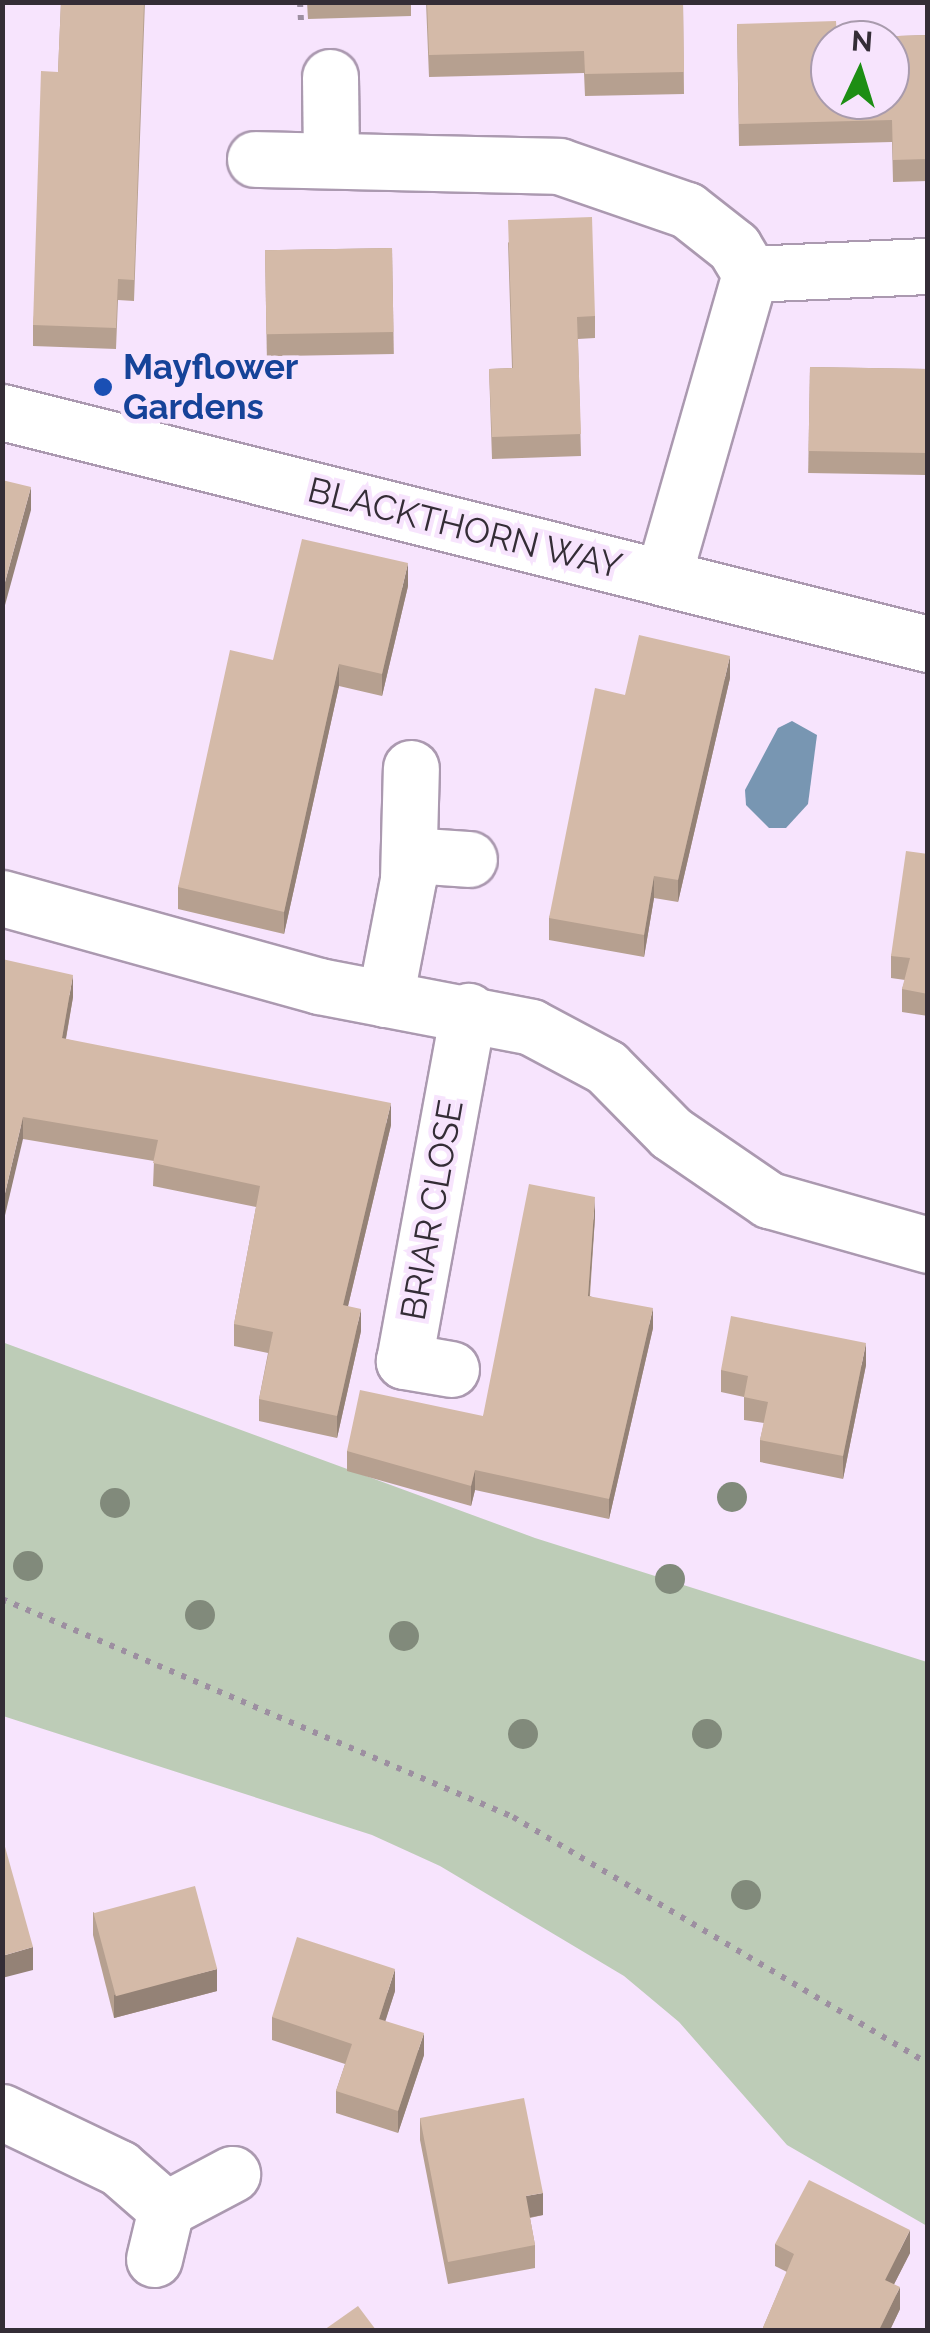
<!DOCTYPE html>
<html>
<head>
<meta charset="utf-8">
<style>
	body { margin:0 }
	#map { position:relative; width:930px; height:2333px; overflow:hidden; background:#f7e4fd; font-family:Raleway,sans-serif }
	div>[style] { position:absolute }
	.green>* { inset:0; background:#bdccb7 }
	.water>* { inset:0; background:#7896b2 }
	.path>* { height:6px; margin-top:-3px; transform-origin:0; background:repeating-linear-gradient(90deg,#9d8fa1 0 5px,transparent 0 13px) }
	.roads { filter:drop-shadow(2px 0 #ab99b0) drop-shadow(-2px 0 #ab99b0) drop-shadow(0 2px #ab99b0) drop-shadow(0 -2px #ab99b0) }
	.minor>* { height:55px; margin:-27.5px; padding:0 27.5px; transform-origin:27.5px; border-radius:27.5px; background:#fff }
	.tertiary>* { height:55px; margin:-27.5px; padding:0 27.5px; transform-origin:27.5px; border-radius:27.5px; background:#fff }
	.trees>* { width:30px; height:30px; margin:-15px; border-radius:50%; background:#818a7b }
	.wall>* { inset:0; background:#b6a090; transform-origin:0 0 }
	.shaded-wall>* { inset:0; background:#948276 }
	.building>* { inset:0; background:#d4baa8; transform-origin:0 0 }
	.dots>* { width:28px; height:28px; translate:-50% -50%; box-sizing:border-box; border:5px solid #f7e4fd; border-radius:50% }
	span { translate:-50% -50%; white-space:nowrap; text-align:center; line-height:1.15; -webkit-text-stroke:9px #f7e4fd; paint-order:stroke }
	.transit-label { font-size:35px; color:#164399; font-weight:700 }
	.left { translate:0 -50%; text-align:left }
	.street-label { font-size:35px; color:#342d36 }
	.frame { position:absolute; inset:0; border:5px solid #342d36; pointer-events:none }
	.north { position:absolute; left:810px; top:20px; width:100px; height:100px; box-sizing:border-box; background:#f7e4fd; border:2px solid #a99bad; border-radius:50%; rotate:4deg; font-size:28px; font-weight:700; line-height:40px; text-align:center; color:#342d36 }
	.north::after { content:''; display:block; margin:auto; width:35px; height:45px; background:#1d8e14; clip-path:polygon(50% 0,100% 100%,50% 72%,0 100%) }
</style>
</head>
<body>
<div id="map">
	<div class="green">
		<div style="clip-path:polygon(2px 1342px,535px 1538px,927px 1662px,927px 2226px,787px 2145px,679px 2022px,624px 1976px,440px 1866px,372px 1835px,3px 1716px)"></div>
	</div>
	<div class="water">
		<div style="clip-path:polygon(792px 721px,817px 735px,808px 804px,786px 828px,769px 828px,746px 805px,745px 790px,778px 728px)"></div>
	</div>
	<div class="path">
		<div style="left:300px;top:2px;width:19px;rotate:87deg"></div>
		<div style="left:2px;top:1599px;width:556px;rotate:23.1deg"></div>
		<div style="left:513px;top:1817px;width:482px;rotate:30.7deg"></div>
	</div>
	<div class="roads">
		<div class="minor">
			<div style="left:330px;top:77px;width:78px;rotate:89.3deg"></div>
			<div style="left:255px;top:159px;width:304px;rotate:1.3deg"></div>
			<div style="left:559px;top:166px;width:135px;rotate:19deg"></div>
			<div style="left:687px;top:210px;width:60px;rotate:38.2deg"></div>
			<div style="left:734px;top:247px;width:31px;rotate:59deg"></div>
			<div style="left:750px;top:274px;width:178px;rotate:-2.6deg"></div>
			<div style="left:663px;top:577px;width:315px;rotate:-74deg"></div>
			<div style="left:410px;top:855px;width:59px;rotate:3.9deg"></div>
			<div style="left:2px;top:898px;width:329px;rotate:15.5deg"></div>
			<div style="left:319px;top:986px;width:216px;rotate:10.9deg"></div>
			<div style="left:531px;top:1027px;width:85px;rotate:28.1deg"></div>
			<div style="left:606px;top:1067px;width:93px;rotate:45.4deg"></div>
			<div style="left:671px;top:1133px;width:119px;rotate:34.4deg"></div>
			<div style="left:769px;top:1200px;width:165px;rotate:15.8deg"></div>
			<div style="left:385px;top:999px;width:122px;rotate:-79.1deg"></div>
			<div style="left:408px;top:879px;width:111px;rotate:-88.5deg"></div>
			<div style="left:451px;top:1369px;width:48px;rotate:-170.3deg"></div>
			<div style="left:404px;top:1361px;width:356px;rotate:-79.6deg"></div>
			<div style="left:2px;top:2112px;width:130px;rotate:25.6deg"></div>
			<div style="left:119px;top:2168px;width:62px;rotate:41.1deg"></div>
			<div style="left:154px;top:2259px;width:51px;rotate:-76.5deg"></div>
			<div style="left:166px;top:2209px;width:75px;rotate:-27.9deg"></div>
		</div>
		<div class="tertiary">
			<div style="left:2px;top:412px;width:955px;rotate:14.07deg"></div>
		</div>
	</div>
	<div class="trees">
		<div style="left:732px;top:1497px"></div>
		<div style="left:115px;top:1503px"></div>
		<div style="left:28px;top:1566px"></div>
		<div style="left:670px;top:1579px"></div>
		<div style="left:200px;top:1615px"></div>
		<div style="left:404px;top:1636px"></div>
		<div style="left:523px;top:1734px"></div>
		<div style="left:707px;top:1734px"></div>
		<div style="left:746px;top:1895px"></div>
	</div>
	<div class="wall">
		<div style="clip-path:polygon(61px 2px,145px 2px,134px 301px,118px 300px,116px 349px,33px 346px,33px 325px,58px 72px)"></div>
		<div style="clip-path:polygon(307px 2px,411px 2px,411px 16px,308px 19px)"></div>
		<div style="clip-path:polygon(426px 2px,683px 2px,684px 94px,585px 96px,584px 73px,429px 77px)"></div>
		<div style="clip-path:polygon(737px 24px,837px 38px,928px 35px,928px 181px,893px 182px,892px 142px,739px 146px)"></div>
		<div style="clip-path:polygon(508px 242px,595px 316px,595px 338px,578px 339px,581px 456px,492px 459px,489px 369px,512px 368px)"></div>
		<div style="left:392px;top:248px;width:106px;height:127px;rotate:89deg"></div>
		<div style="left:810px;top:367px;width:118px;height:106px;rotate:1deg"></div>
		<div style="clip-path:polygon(408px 586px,382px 696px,339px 686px,284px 934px,178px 909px,178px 887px,273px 660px)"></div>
		<div style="clip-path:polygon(730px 678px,678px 902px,654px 898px,644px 957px,549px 940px,549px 918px,625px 695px)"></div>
		<div style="clip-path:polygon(928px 854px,928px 1016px,902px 1012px,902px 989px,905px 980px,891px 978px,891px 956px)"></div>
		<div style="clip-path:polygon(2px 959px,73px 997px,66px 1039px,391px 1125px,348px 1306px,361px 1331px,337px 1438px,259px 1421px,259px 1399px,268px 1353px,234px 1346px,234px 1324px,256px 1207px,153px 1186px,154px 1161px,23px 1139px)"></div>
		<div style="clip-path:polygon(595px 1217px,590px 1296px,653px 1328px,609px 1519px,475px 1490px,471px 1506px,347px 1471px,347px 1451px,483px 1416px)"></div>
		<div style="clip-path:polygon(866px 1365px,843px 1479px,760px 1462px,760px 1440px,764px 1423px,744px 1420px,744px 1397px,721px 1392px,721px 1370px)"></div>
		<div style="clip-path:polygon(93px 1912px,217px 1991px,114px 2018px,93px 1935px)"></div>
		<div style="clip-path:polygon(395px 1991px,385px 2021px,424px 2055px,398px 2133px,336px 2113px,336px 2091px,345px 2064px,272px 2040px,272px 2017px)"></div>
		<div style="clip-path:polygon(420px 2118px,543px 2215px,530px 2218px,535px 2245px,535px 2268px,448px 2284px,420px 2140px)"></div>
		<div style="clip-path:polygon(775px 2244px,910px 2253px,894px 2284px,900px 2309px,890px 2330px,762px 2330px,787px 2272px,775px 2266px)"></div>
	</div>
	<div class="shaded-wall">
		<div style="clip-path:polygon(31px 487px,31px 510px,2px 616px,2px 593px)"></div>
		<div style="clip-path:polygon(408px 563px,408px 586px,382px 696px,382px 674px)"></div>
		<div style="clip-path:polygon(730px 656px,730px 678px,678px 902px,678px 880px)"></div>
		<div style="clip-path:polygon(339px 664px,339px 686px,284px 934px,284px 912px)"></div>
		<div style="clip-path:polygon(654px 876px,654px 898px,644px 957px,644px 935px)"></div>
		<div style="clip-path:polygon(73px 975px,73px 997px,62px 1060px,62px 1038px)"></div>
		<div style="clip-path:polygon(391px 1103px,391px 1125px,343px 1327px,343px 1305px)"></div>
		<div style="clip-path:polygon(23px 1117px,23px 1139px,2px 1228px,2px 1206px)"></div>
		<div style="clip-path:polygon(595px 1197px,595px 1217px,588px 1315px,588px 1296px)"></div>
		<div style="clip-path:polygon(653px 1308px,653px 1328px,609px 1519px,609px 1499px)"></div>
		<div style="clip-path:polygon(361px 1309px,361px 1331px,337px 1438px,337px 1416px)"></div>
		<div style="clip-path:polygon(866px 1343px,866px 1365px,843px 1479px,843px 1456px)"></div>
		<div style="clip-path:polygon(475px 1470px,475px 1490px,471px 1506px,471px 1486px)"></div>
		<div style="clip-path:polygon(33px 1947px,33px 1970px,2px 1978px,2px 1956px)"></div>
		<div style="clip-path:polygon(217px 1969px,217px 1991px,114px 2018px,114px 1995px)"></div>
		<div style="clip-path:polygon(395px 1969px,395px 1991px,379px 2041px,379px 2019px)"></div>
		<div style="clip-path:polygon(424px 2033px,424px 2055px,398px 2133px,398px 2111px)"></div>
		<div style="clip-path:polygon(543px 2193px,543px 2215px,526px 2218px,526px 2196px)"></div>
		<div style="clip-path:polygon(910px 2230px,910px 2253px,885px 2302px,885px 2280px)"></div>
		<div style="clip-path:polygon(900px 2287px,900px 2309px,890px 2330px,879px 2330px)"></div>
	</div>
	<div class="building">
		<div style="clip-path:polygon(61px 2px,144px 2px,134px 280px,118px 279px,116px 328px,33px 325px,41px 71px,58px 72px)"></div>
		<div style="clip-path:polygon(427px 2px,683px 2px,684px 72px,585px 74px,584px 51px,429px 55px)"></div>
		<div style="clip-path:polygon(evenodd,836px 21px,837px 38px,928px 35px,928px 159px,893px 160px,892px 120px,739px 124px,737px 24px,836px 21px,830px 40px,890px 40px,890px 100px,830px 100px,830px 40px)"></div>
		<div style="clip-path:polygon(592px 217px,595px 316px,577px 317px,581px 434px,492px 437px,489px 369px,513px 368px,508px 220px)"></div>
		<div style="left:392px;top:248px;width:84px;height:127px;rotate:89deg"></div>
		<div style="left:810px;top:367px;width:118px;height:84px;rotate:1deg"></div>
		<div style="clip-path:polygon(2px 480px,31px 487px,2px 593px)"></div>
		<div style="clip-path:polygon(302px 539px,408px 563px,382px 674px,339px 664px,284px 912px,178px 887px,230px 650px,273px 660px)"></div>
		<div style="clip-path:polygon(639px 635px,730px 656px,678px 880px,654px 876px,644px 935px,549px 918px,595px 688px,625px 695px)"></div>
		<div style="clip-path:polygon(906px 851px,928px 854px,928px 994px,902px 989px,910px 958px,891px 956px)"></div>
		<div style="clip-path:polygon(2px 959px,73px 975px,62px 1038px,391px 1103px,343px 1305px,361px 1309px,337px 1416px,259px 1399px,273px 1332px,234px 1324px,260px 1186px,153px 1163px,158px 1140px,23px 1117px,2px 1206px)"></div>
		<div style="clip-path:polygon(529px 1184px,595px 1197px,588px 1296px,653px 1308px,609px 1499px,475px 1470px,471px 1486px,347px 1451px,360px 1390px,483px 1416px)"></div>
		<div style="clip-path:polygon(731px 1316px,866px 1343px,843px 1456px,760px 1440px,768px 1402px,744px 1397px,748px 1376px,721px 1370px)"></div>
		<div style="clip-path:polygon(2px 1836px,33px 1947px,2px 1956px)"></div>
		<div style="left:195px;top:1886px;width:86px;height:105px;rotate:75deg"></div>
		<div style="clip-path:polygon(297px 1937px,395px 1969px,379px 2019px,424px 2033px,398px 2111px,336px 2091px,352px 2044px,272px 2017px)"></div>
		<div style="clip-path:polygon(524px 2098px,543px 2193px,526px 2196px,535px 2245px,448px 2262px,420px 2118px)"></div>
		<div style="clip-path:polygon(809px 2180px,910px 2230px,885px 2280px,900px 2287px,879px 2330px,762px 2330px,794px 2254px,775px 2244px)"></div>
		<div style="clip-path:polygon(358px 2306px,376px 2330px,324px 2330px)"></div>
	</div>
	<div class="dots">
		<div style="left:103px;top:387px;background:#1a4fb4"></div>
	</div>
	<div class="transit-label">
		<span class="left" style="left:123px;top:387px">Mayflower<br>Gardens</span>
	</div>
	<div class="street-label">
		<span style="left:465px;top:528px;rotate:14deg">BLACKTHORN WAY</span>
		<span style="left:432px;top:1210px;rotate:-80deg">BRIAR CLOSE</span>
	</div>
	<div class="frame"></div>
	<div class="north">N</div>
</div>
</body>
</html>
